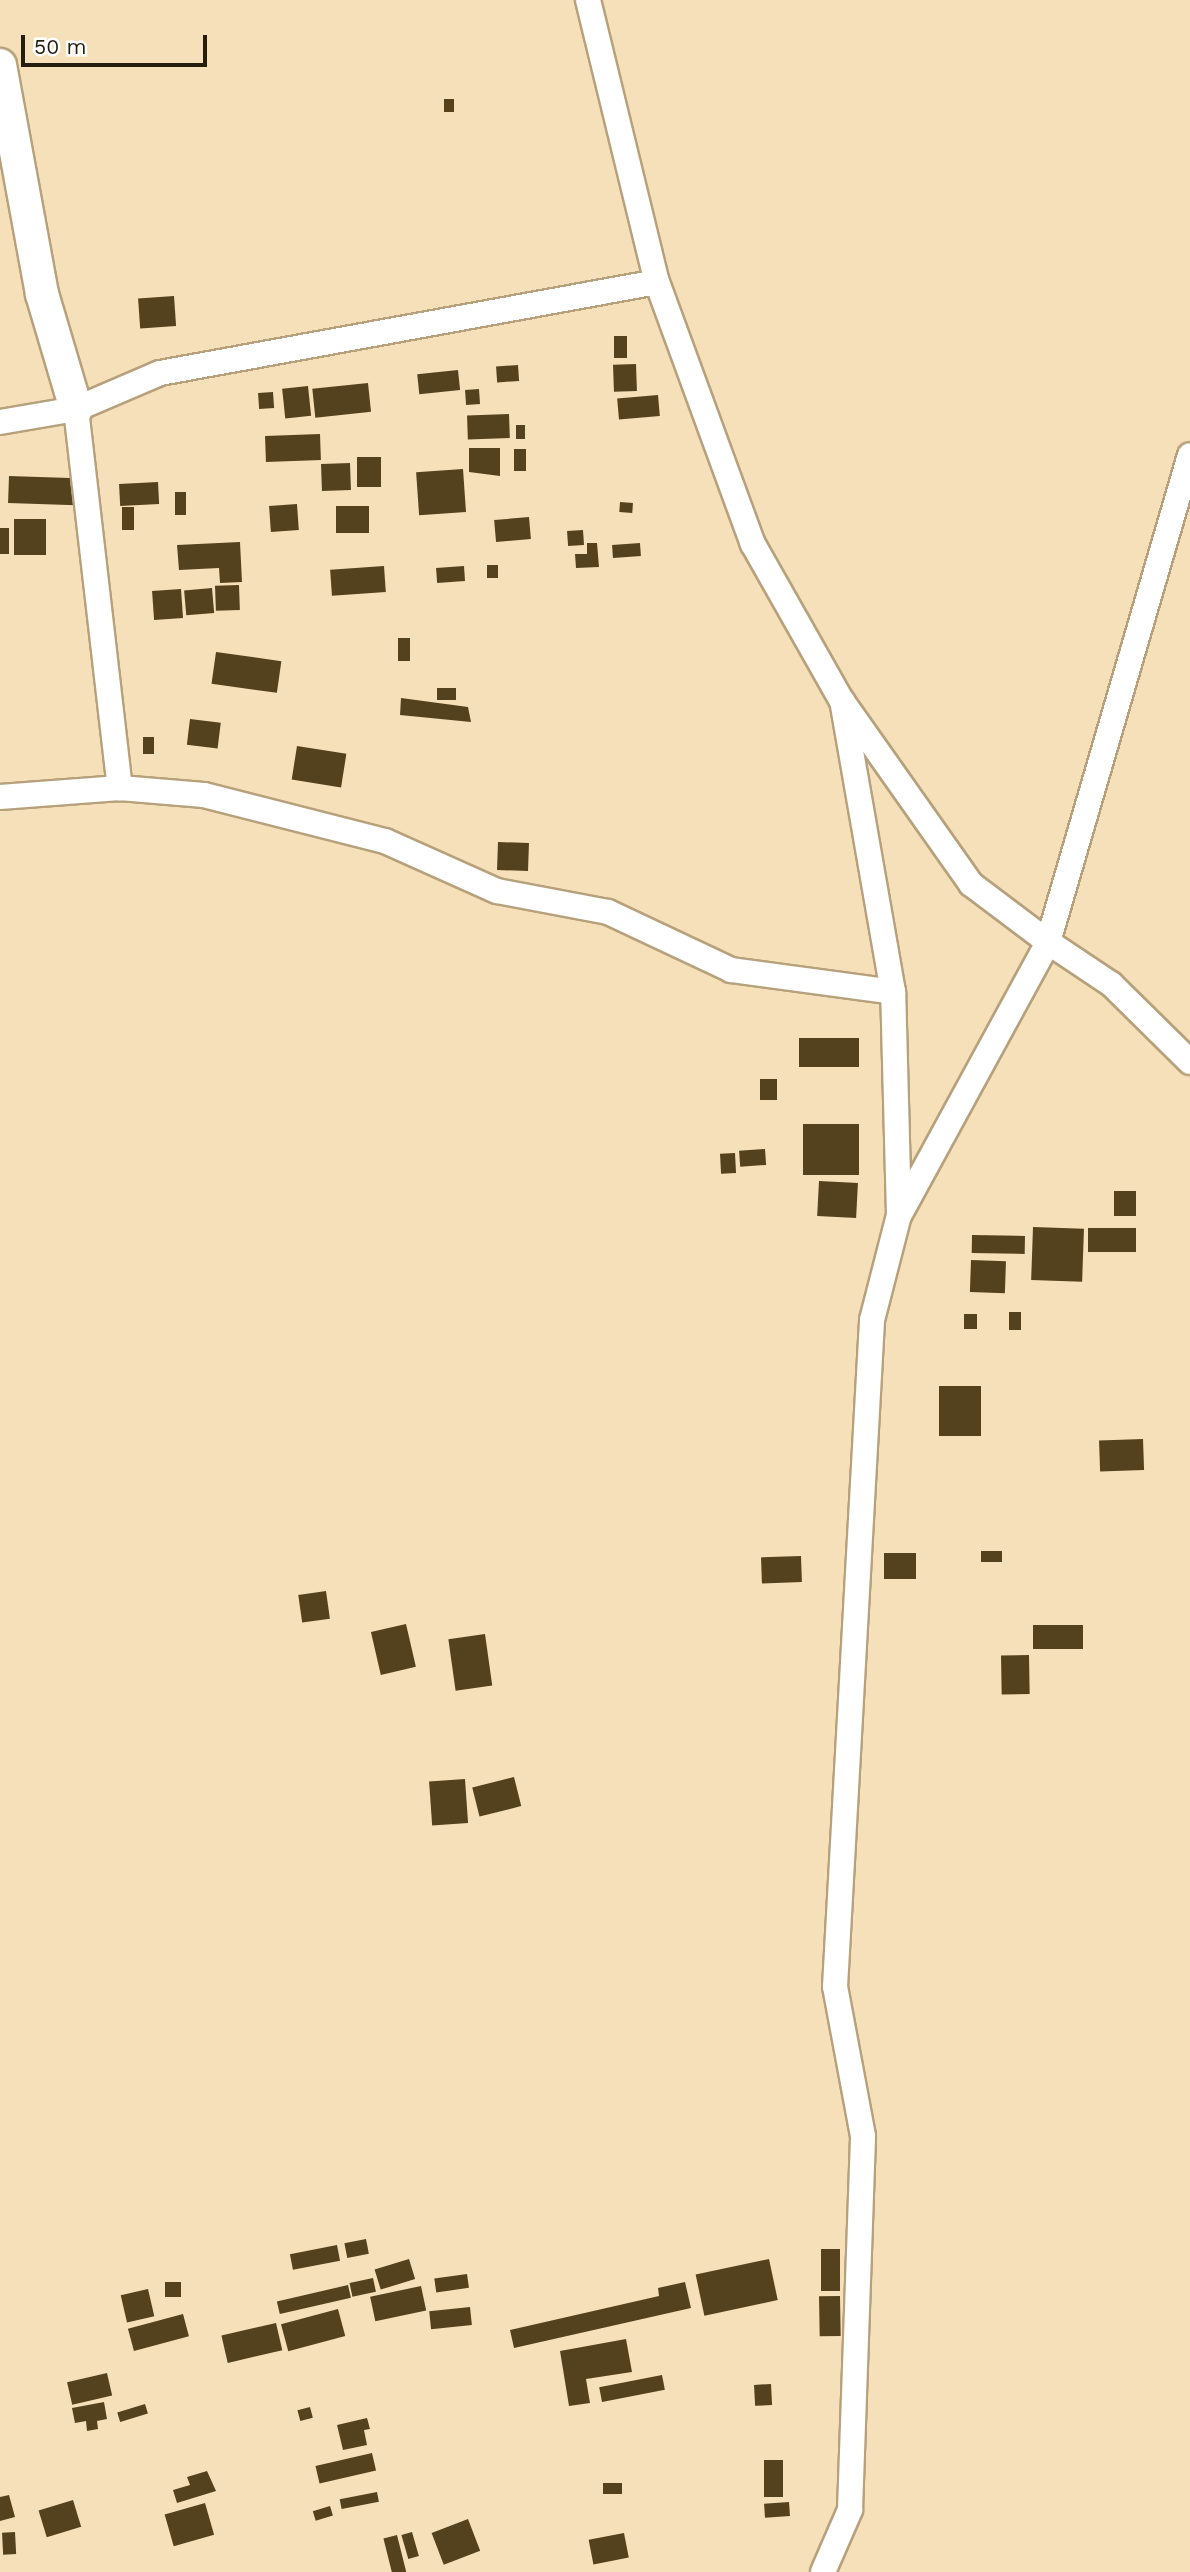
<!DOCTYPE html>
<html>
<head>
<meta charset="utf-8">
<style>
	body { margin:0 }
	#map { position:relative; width:1190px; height:2572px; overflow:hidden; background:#f6e0b9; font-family:"Work Sans",sans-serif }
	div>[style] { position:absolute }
	.building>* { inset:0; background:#54421f; transform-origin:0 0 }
	.roads { filter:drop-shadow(2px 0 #b6a17c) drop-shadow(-2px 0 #b6a17c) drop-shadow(0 2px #b6a17c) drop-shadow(0 -2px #b6a17c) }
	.minor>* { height:24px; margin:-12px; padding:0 12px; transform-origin:12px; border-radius:12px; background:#fff }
	.tertiary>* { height:32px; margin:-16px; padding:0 16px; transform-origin:16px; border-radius:16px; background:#fff }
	span { translate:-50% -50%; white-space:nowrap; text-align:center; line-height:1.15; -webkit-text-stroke:7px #fff; paint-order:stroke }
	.scale { position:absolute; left:21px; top:35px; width:186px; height:32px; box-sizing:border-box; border:4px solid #251d0e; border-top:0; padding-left:9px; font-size:21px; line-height:24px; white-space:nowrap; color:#251d0e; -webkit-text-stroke:5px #fff; paint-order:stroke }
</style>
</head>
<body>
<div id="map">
	<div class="building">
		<div style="left:444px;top:99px;width:10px;height:13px"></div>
		<div style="left:174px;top:296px;width:30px;height:36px;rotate:86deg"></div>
		<div style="left:614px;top:336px;width:13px;height:22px"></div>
		<div style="left:636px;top:364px;width:27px;height:23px;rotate:88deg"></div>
		<div style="left:518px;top:365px;width:16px;height:22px;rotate:86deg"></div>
		<div style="left:458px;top:370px;width:20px;height:41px;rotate:84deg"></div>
		<div style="left:368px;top:383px;width:29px;height:56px;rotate:84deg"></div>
		<div style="left:308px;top:386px;width:30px;height:26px;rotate:84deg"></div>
		<div style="left:479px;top:389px;width:15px;height:14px;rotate:86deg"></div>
		<div style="left:273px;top:392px;width:16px;height:15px;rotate:86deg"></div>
		<div style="left:658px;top:395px;width:21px;height:41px;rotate:85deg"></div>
		<div style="left:509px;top:414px;width:24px;height:42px;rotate:88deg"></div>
		<div style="left:516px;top:425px;width:9px;height:14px"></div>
		<div style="left:320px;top:434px;width:26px;height:55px;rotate:88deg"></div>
		<div style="clip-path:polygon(469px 448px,500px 448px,500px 476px,469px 472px)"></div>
		<div style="left:514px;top:449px;width:12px;height:22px"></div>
		<div style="left:357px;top:457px;width:24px;height:30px"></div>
		<div style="left:350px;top:463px;width:27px;height:29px;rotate:88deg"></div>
		<div style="left:463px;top:469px;width:43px;height:47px;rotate:86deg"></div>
		<div style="left:9px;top:476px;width:68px;height:27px;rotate:2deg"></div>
		<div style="left:158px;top:482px;width:22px;height:39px;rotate:87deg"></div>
		<div style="left:175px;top:492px;width:11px;height:23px"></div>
		<div style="left:620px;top:502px;width:13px;height:10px;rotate:4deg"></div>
		<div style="left:297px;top:504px;width:26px;height:28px;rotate:86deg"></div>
		<div style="left:369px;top:506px;width:27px;height:33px;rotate:90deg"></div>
		<div style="left:122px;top:507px;width:12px;height:23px"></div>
		<div style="left:529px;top:517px;width:22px;height:35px;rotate:85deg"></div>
		<div style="left:14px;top:519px;width:32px;height:36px"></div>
		<div style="left:0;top:528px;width:9px;height:26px"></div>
		<div style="left:583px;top:530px;width:15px;height:16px;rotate:86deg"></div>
		<div style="clip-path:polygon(240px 542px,242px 582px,220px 583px,219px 568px,179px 570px,177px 545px)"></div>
		<div style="clip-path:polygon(587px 543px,597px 543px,599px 567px,576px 568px,575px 554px,587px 554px)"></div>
		<div style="left:640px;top:543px;width:13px;height:28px;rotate:86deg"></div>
		<div style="left:487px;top:565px;width:11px;height:13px"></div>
		<div style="left:384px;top:566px;width:26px;height:54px;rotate:86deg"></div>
		<div style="left:464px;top:566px;width:15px;height:28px;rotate:86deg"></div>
		<div style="left:239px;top:585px;width:25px;height:24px;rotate:88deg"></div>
		<div style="left:212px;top:588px;width:25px;height:28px;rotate:85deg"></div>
		<div style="left:181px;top:589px;width:29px;height:29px;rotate:86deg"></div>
		<div style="left:398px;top:638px;width:12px;height:23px"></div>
		<div style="left:216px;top:652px;width:66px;height:32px;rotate:8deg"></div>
		<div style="left:437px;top:688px;width:19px;height:12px"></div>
		<div style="clip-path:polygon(401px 698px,468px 707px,471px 722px,400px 715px)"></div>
		<div style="left:190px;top:719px;width:31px;height:26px;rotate:7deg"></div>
		<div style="left:143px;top:737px;width:11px;height:17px"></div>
		<div style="left:297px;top:746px;width:50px;height:34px;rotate:9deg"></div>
		<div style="left:498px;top:842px;width:31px;height:28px;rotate:2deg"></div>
		<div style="left:799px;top:1038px;width:60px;height:29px"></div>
		<div style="left:760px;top:1079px;width:17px;height:21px"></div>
		<div style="left:803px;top:1124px;width:56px;height:51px"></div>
		<div style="left:765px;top:1149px;width:16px;height:26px;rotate:86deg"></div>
		<div style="left:735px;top:1153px;width:20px;height:15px;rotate:87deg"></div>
		<div style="left:819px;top:1181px;width:39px;height:35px;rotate:3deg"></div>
		<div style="left:1114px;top:1191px;width:22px;height:25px"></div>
		<div style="left:1033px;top:1227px;width:51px;height:53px;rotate:2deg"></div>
		<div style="left:1088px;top:1228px;width:48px;height:24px"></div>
		<div style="left:972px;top:1235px;width:53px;height:18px;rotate:1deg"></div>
		<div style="left:971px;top:1260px;width:35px;height:32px;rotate:2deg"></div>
		<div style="left:1009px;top:1312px;width:12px;height:18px"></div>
		<div style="left:964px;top:1314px;width:13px;height:15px"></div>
		<div style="left:939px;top:1386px;width:42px;height:50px"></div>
		<div style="left:1143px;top:1439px;width:31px;height:44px;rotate:88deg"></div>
		<div style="left:981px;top:1551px;width:21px;height:11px"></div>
		<div style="left:884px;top:1553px;width:32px;height:26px"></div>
		<div style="left:801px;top:1556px;width:26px;height:40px;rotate:88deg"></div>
		<div style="left:326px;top:1591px;width:28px;height:28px;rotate:82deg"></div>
		<div style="left:406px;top:1624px;width:44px;height:36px;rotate:77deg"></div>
		<div style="left:1033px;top:1625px;width:50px;height:24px"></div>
		<div style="left:485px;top:1634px;width:52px;height:37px;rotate:82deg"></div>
		<div style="left:1029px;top:1655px;width:39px;height:28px;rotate:89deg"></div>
		<div style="left:514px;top:1777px;width:30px;height:43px;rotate:76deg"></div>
		<div style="left:465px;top:1779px;width:44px;height:36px;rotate:86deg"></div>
		<div style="left:366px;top:2239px;width:15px;height:22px;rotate:79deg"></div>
		<div style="left:337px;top:2245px;width:16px;height:48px;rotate:79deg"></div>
		<div style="left:821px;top:2249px;width:19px;height:42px"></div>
		<div style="left:409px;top:2259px;width:21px;height:36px;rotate:73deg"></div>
		<div style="left:769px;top:2259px;width:42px;height:75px;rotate:78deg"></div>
		<div style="left:467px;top:2274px;width:14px;height:33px;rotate:82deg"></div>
		<div style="left:373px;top:2278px;width:14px;height:24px;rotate:78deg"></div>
		<div style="left:181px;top:2282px;width:15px;height:16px;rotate:90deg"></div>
		<div style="clip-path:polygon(685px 2282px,691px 2308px,514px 2348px,510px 2330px,659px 2296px,658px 2288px)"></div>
		<div style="left:348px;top:2285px;width:13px;height:73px;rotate:77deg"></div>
		<div style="left:421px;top:2286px;width:25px;height:52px;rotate:78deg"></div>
		<div style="left:148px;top:2289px;width:28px;height:28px;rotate:77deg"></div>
		<div style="left:840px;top:2296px;width:40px;height:21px;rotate:89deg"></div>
		<div style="left:470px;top:2307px;width:18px;height:41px;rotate:84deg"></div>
		<div style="left:338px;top:2309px;width:28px;height:59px;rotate:75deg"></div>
		<div style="left:183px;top:2314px;width:23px;height:57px;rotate:75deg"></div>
		<div style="left:276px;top:2323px;width:28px;height:56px;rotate:77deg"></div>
		<div style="clip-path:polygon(626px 2339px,632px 2372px,586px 2379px,590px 2403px,569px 2406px,560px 2351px)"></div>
		<div style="left:107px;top:2373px;width:23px;height:41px;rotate:77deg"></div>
		<div style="left:662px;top:2375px;width:15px;height:64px;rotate:79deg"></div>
		<div style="left:771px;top:2384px;width:21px;height:17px;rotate:87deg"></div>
		<div style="clip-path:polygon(104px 2402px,107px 2419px,97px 2421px,98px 2429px,87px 2431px,86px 2421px,75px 2423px,72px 2408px)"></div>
		<div style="left:145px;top:2404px;width:10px;height:29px;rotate:73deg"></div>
		<div style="left:310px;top:2407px;width:11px;height:13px;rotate:75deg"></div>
		<div style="clip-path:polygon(367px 2418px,370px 2429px,364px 2430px,367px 2445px,343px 2450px,337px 2425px)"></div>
		<div style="left:372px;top:2453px;width:18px;height:58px;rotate:77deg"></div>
		<div style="left:764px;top:2460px;width:19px;height:37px"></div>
		<div style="clip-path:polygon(207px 2471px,216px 2491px,177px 2503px,173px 2490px,190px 2485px,187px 2477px)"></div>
		<div style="left:603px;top:2483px;width:19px;height:11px"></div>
		<div style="left:377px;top:2492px;width:10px;height:38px;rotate:79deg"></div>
		<div style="clip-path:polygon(9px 2495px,15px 2517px,0 2521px,0 2497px)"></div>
		<div style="left:73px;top:2500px;width:28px;height:36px;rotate:73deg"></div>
		<div style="left:789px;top:2502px;width:14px;height:25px;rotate:86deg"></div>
		<div style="left:205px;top:2503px;width:33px;height:42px;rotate:74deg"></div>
		<div style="left:330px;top:2506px;width:10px;height:18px;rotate:73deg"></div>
		<div style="left:468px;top:2519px;width:34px;height:39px;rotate:69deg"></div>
		<div style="left:15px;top:2532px;width:22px;height:13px;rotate:87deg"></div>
		<div style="left:412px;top:2532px;width:25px;height:11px;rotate:74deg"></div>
		<div style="left:624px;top:2533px;width:25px;height:36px;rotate:79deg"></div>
		<div style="left:397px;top:2535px;width:38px;height:14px;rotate:76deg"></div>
	</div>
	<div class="roads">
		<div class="minor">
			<div style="left:588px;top:0;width:290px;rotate:76.3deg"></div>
			<div style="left:657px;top:282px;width:279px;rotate:69.9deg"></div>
			<div style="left:753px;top:544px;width:180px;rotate:60.5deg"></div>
			<div style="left:842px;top:701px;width:224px;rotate:54.8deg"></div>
			<div style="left:971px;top:884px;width:96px;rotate:37deg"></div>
			<div style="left:1048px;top:942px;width:76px;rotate:33.7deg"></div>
			<div style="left:1111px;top:984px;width:111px;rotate:44.6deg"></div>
			<div style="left:76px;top:409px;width:382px;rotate:83.4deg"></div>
			<div style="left:0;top:422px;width:77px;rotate:-9.7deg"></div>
			<div style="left:76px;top:409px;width:91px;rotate:-23.2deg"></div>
			<div style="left:160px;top:373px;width:505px;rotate:-10.38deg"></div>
			<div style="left:0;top:797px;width:120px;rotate:-4.3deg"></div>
			<div style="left:120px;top:788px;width:84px;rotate:4.8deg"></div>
			<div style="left:204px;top:795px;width:187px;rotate:14.3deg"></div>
			<div style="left:385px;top:841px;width:123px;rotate:24.1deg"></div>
			<div style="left:497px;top:891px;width:113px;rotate:10.7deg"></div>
			<div style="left:608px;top:912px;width:136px;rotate:25.2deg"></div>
			<div style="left:731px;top:970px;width:163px;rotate:7.7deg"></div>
			<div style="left:900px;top:1214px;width:310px;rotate:-61.4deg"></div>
			<div style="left:1048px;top:942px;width:507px;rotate:-73.74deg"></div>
			<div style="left:823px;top:2572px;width:68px;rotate:-66.5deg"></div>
			<div style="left:850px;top:2510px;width:374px;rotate:-88deg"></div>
			<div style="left:863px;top:2136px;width:152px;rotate:-100.6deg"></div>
			<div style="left:835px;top:1987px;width:668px;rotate:-86.82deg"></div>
			<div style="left:872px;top:1320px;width:108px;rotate:-75.6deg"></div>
			<div style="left:899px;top:1215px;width:223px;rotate:-91.5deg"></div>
			<div style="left:893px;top:992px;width:295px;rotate:-99.9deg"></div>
		</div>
		<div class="tertiary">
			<div style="left:0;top:65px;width:233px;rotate:79.6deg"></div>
			<div style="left:42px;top:294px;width:120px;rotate:73.5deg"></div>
		</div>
	</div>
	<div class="scale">50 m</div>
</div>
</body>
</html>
